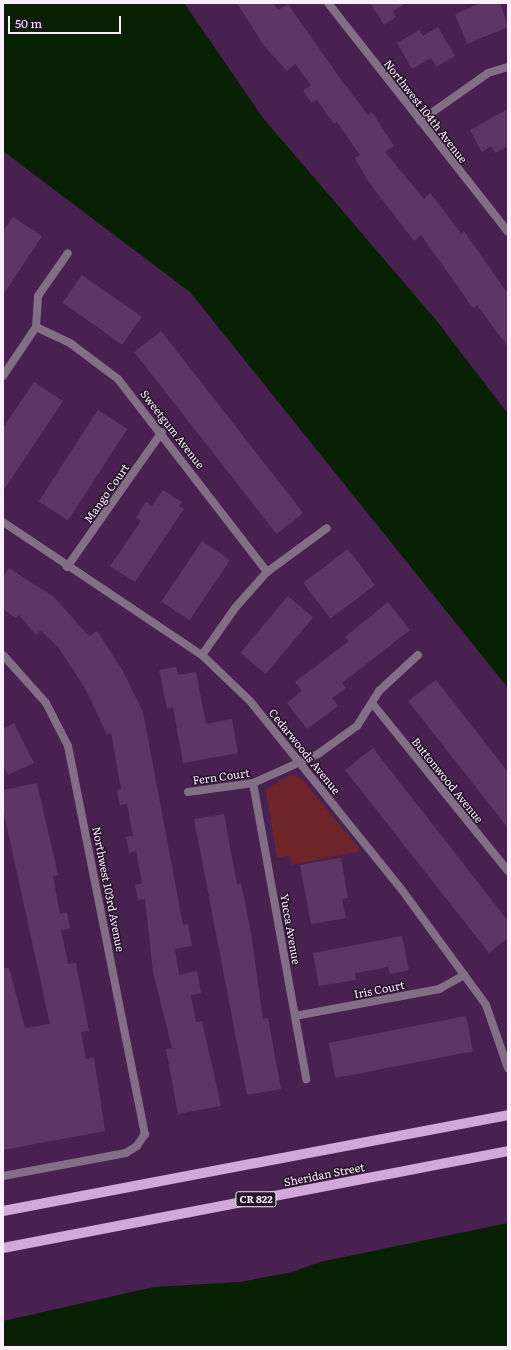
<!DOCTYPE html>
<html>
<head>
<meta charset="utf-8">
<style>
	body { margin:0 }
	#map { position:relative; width:511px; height:1350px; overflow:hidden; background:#482150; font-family:Literata,serif }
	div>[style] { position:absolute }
	.green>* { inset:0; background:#6e2529 }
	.water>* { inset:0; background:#072102 }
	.building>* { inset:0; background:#5e3666; transform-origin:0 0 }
	.street>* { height:8px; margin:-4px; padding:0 4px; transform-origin:4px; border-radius:4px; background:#826f86 }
	.primary>* { height:10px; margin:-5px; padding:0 5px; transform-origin:5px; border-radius:5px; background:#d0a9d8 }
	span { translate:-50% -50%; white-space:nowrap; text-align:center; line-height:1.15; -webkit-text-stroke:3px #251429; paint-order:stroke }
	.shield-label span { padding:1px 3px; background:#251429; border:1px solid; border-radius:3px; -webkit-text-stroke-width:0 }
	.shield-label { font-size:10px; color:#fbecfe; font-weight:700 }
	.street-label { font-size:11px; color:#fbecfe }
	.frame { position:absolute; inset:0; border:4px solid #fbecfe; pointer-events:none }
	.scale { position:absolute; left:8px; top:16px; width:113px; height:18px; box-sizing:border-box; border:2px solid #fbecfe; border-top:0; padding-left:5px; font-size:12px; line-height:14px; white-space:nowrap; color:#fbecfe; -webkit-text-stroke:3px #251429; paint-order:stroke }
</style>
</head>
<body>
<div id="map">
	<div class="green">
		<div style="clip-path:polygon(294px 775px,302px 779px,361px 851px,291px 865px,289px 855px,277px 858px,266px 790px,285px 777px)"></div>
	</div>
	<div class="water">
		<div style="clip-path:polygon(3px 3px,184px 3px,263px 118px,436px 320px,508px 414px,508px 688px,190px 292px,3px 151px)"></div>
		<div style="clip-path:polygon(508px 1223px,508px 1347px,3px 1347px,3px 1321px,154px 1287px,240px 1282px,292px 1272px,320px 1262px)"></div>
	</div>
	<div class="building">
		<div style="clip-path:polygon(237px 3px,273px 3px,278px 10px,288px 4px,339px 77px,368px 115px,372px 112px,394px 146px,385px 152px,424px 199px,430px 193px,461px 233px,464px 231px,508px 294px,508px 347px,477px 305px,473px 308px,421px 235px,414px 241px,368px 181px,355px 158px,360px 155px,337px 122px,334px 124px,317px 100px,312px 103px,303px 91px,311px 85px,295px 64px,287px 71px,264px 46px)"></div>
		<div style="clip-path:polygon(370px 3px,406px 3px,393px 11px,396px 17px,384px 25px)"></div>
		<div style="clip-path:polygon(481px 3px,500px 3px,508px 27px,467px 44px,455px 14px)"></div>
		<div style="clip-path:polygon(438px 27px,455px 56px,436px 67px,431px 58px,412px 69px,397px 43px,419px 30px,423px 36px)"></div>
		<div style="clip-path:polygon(508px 109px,508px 146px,495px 153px,491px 146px,482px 152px,470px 130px)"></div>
		<div style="clip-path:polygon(13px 217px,42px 236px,3px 295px,3px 231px)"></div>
		<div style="left:82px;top:275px;width:73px;height:34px;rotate:35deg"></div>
		<div style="left:161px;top:331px;width:231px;height:34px;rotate:52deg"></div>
		<div style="clip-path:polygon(34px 382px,63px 401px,3px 491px,3px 428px)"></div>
		<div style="left:98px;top:410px;width:35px;height:109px;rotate:33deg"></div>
		<div style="clip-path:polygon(163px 490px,182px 502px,179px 506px,184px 509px,135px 582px,110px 566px,141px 521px,136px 517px,146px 502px,152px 506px)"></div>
		<div style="left:202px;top:541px;width:34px;height:73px;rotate:34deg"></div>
		<div style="left:348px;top:549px;width:45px;height:56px;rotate:53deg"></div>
		<div style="clip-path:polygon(9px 568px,54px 597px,89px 636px,97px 631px,123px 671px,143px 712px,183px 925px,188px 924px,192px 946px,175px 949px,179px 975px,197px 971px,201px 993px,191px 995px,196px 1022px,202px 1021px,221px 1106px,178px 1114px,166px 1049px,172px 1048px,153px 972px,145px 899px,138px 900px,135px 885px,142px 883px,136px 851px,129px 853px,126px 837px,133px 836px,127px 804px,120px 805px,117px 790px,121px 789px,111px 733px,107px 735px,86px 690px,58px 647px,41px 631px,36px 635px,19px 615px,16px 618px,3px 609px,3px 577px)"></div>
		<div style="left:288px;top:596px;width:33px;height:74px;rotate:40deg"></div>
		<div style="clip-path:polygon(388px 602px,410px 630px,342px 683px,346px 688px,332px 698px,338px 706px,307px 729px,287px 703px,302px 691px,295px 682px,349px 641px,345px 637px)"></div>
		<div style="clip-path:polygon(176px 667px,178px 675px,196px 672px,206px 724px,232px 719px,238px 753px,183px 763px,173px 707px,167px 709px,159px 670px)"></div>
		<div style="clip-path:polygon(436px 680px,508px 772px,508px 828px,408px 701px)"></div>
		<div style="clip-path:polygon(14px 723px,34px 763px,8px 775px,3px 765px,3px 729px)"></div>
		<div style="clip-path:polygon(373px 748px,508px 921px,508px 938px,489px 953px,345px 770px)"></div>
		<div style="clip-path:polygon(37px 783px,58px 875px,53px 876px,60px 914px,67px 912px,70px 928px,61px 930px,68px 964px,76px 963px,89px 1031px,81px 1032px,86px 1059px,94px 1057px,105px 1131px,3px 1150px,3px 968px,9px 968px,25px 1028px,50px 1024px,3px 809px,3px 790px)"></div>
		<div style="clip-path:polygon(224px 814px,237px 885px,241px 883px,251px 933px,263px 1019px,268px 1018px,281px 1089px,247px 1095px,194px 819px)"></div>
		<div style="clip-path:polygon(341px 858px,348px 898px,342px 899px,346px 918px,311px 924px,300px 865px)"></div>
		<div style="clip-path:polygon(402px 936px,409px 970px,390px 974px,388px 967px,355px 973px,356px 980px,319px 986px,313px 953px)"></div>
		<div style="left:466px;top:1016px;width:36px;height:140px;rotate:79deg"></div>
	</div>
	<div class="street">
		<div style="left:328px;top:3px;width:291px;rotate:51.8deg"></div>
		<div style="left:420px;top:121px;width:83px;rotate:-35.2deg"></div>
		<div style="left:488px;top:73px;width:21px;rotate:-17deg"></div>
		<div style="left:36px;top:327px;width:38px;rotate:25deg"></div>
		<div style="left:70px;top:343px;width:60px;rotate:36.9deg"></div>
		<div style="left:118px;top:379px;width:244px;rotate:52.3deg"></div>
		<div style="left:3px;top:376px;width:59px;rotate:-56deg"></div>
		<div style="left:36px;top:327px;width:31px;rotate:-86deg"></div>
		<div style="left:38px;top:296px;width:52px;rotate:-55.1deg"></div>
		<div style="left:3px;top:522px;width:239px;rotate:33.8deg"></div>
		<div style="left:202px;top:655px;width:66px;rotate:43.8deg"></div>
		<div style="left:250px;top:701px;width:238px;rotate:51.2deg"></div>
		<div style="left:399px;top:886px;width:147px;rotate:53.8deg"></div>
		<div style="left:486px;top:1005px;width:67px;rotate:70.8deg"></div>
		<div style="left:67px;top:567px;width:165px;rotate:-54.9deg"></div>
		<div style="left:3px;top:655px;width:64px;rotate:48.1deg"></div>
		<div style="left:46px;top:703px;width:48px;rotate:62.9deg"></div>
		<div style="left:68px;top:746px;width:396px;rotate:78.8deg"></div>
		<div style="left:145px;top:1134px;width:14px;rotate:124deg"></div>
		<div style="left:137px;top:1146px;width:13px;rotate:148deg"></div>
		<div style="left:126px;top:1153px;width:125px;rotate:169.4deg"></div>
		<div style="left:202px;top:655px;width:57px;rotate:-54.9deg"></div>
		<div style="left:235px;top:608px;width:48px;rotate:-48.4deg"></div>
		<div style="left:267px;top:572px;width:74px;rotate:-36.3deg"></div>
		<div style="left:372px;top:703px;width:216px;rotate:51deg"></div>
		<div style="left:253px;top:783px;width:301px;rotate:79.8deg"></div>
		<div style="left:188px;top:792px;width:66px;rotate:-7.9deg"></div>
		<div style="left:253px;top:783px;width:71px;rotate:-24deg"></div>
		<div style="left:318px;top:754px;width:48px;rotate:-35.7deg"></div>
		<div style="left:357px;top:726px;width:41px;rotate:-57.8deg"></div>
		<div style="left:379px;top:691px;width:53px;rotate:-42.7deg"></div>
		<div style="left:295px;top:1016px;width:147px;rotate:-10.6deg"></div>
		<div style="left:439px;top:989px;width:29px;rotate:-29deg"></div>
	</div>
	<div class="primary">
		<div style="left:3px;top:1211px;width:514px;rotate:-10.76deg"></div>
		<div style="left:3px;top:1248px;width:514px;rotate:-10.87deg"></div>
	</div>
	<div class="shield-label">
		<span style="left:256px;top:1199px">CR 822</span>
	</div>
	<div class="street-label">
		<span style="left:426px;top:111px;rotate:52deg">Northwest 104th Avenue</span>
		<span style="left:173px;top:429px;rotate:52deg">Sweetgum Avenue</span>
		<span style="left:106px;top:493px;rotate:-55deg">Mango Court</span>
		<span style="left:305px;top:751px;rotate:51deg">Cedarwoods Avenue</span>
		<span style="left:221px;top:776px;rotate:-8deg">Fern Court</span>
		<span style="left:448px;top:780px;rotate:51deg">Buttonwood Avenue</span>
		<span style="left:109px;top:889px;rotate:79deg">Northwest 103rd Avenue</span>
		<span style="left:291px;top:929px;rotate:80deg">Yucca Avenue</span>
		<span style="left:379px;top:989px;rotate:-11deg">Iris Court</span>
		<span style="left:324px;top:1174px;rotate:-11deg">Sheridan Street</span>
	</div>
	<div class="frame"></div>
	<div class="scale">50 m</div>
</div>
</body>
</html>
